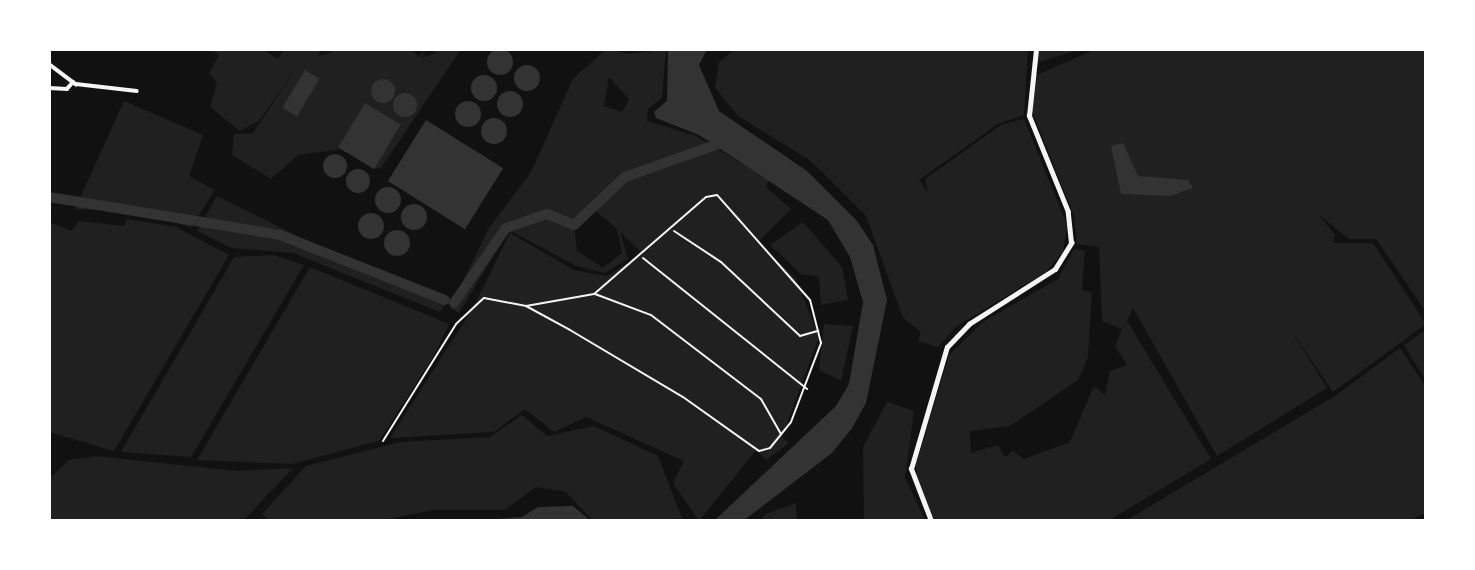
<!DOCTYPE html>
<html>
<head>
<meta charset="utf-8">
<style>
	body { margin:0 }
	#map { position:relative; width:1475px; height:570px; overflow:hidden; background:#111; font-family:"Roboto Condensed",sans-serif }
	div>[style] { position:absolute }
	.green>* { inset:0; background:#202020 }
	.water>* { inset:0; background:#333; transform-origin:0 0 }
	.round { border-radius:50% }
	.river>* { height:10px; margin:-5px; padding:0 5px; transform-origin:5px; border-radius:5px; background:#333 }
	.service>* { height:2px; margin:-1px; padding:0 1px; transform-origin:1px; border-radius:1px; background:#f5f5f5 }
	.minor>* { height:3.5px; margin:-1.75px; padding:0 1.75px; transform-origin:1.75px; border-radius:1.75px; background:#f5f5f5 }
	.tertiary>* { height:4.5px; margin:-2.25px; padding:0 2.25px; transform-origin:2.25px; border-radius:2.25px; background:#f5f5f5 }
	span { translate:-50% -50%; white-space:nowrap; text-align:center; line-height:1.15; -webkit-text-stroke:6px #fff; paint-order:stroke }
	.frame { position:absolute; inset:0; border:51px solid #fff; pointer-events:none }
</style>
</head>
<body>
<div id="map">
	<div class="green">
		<div style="clip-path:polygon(210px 49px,262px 49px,278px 59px,284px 49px,322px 49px,318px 56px,332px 52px,328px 49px,411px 49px,419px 57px,426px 49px,422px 58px,436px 53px,428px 49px,461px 49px,381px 168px,374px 169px,401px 126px,335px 150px,298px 155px,271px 179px,232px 155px,234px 134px,253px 133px,300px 63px,259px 121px,240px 131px,210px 107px,217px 83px,209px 73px,219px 55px)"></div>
		<div style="clip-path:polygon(evenodd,606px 49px,629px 54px,666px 49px,662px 98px,648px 109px,647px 121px,696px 136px,769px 180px,766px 187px,791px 209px,758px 242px,796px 279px,819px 337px,782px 437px,789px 443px,766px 460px,756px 450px,699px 521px,673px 483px,684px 461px,586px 417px,554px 432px,525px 409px,494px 432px,390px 438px,473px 308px,510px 233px,574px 270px,606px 276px,643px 254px,620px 232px,628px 259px,605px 273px,576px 266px,509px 230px,459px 313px,450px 308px,489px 228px,531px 172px,573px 79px,606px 49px,609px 77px,629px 99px,622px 112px,604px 106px,609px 77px,606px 49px,596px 211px,617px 229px,622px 253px,603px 268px,577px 251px,574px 225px,596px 211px)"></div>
		<div style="clip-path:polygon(736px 49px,1028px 49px,1024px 115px,998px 124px,919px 180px,928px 193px,925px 179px,1001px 125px,1024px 119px,1067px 225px,1063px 252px,1046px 272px,957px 326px,938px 347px,918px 341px,921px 332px,903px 318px,866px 216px,811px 161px,738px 116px,715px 88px,719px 62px)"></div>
		<div style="clip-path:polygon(1039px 49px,1082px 49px,1036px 63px)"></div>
		<div style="clip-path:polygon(1096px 49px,1426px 49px,1426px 312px,1376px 239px,1349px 239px,1319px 215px,1335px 235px,1333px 243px,1373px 243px,1426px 324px,1333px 392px,1289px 327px,1327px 388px,1217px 456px,1133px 308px,1127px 321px,1211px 459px,1108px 521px,935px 521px,917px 488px,916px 465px,949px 355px,984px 321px,1058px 279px,1074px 249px,1085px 250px,1082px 290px,1092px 292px,1088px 357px,1078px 380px,1010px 426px,970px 431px,971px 453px,998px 445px,1005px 457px,1013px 451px,1024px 459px,1070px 442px,1094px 386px,1105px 395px,1110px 371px,1127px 365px,1115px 346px,1122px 329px,1102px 321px,1099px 247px,1077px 244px,1074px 216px,1032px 111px,1035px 76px)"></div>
		<div style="clip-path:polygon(124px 101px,203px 135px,189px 176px,215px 190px,191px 227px,135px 212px,75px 209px)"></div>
		<div style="clip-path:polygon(217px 196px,320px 247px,448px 299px,440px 312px,293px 253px,231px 248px,197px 231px)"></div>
		<div style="clip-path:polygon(127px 219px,176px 227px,229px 255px,114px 451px,49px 432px,49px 222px,71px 231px,79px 221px,124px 226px)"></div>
		<div style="clip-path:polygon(803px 222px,842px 267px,848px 300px,821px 305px,819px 277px,801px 274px,770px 245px)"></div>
		<div style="clip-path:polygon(273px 255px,304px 265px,191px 457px,121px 452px,234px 257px)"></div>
		<div style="clip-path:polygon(310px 267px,449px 324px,433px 357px,379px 441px,292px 464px,197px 460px)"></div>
		<div style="clip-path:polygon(824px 324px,853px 326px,841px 381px,819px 370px)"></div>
		<div style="clip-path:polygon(1426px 330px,1426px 381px,1404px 345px)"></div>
		<div style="clip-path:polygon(1400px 348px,1426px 387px,1426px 513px,1408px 521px,1125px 521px,1335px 396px)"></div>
		<div style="clip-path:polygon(887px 402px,914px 411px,905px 478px,926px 521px,864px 521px,863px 447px)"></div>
		<div style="clip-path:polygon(522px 415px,547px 436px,594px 426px,658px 456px,683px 521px,593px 521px,566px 492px,536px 487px,504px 510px,434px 510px,378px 521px,269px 521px,262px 514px,306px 466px,400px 442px,490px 437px)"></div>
		<div style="clip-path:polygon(96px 456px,237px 471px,293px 468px,243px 521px,49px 521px,49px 479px,69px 460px)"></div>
		<div style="clip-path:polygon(796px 503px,797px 521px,760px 521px,766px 514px)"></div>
	</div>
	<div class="water">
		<div class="round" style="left:487px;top:49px;width:26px;height:26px"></div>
		<div style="clip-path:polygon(668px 49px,707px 49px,699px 65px,719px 111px,807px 171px,857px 221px,873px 245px,887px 300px,866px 403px,852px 428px,832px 453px,743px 521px,714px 521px,836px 406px,849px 384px,863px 302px,850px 257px,828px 220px,699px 135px,656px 118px,654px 112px,667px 101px)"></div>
		<div class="round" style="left:514px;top:65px;width:26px;height:26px"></div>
		<div style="left:305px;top:70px;width:17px;height:44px;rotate:31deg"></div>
		<div class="round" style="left:471px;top:75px;width:26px;height:26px"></div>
		<div class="round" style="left:371px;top:79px;width:24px;height:24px"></div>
		<div class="round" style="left:497px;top:91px;width:26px;height:26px"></div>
		<div class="round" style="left:393px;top:93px;width:24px;height:24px"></div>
		<div class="round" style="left:455px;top:101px;width:26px;height:26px"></div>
		<div style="left:365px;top:103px;width:42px;height:52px;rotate:31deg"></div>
		<div class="round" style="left:481px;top:118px;width:26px;height:26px"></div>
		<div style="left:426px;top:120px;width:91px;height:72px;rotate:32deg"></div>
		<div style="clip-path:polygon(1123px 143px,1138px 176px,1188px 180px,1193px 188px,1170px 196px,1121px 194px,1111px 146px)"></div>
		<div class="round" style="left:323px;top:154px;width:24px;height:24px"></div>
		<div class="round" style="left:346px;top:169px;width:24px;height:24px"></div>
		<div class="round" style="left:375px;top:187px;width:26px;height:26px"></div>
		<div class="round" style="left:401px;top:204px;width:26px;height:26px"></div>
		<div class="round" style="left:358px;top:213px;width:26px;height:26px"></div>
		<div class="round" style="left:384px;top:230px;width:26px;height:26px"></div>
		<div style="clip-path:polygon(573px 506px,591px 521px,471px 521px,522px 517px,538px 507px)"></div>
	</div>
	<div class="river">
		<div style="left:49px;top:197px;width:234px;rotate:9.3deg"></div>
		<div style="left:280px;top:235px;width:177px;rotate:21.5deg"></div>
		<div style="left:454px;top:303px;width:91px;rotate:-55.3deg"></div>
		<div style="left:506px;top:228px;width:43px;rotate:-18.9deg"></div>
		<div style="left:547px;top:214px;width:29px;rotate:22deg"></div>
		<div style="left:574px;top:225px;width:70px;rotate:-43.3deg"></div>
		<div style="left:625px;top:177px;width:105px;rotate:-19.5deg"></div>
	</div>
	<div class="service">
		<div style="left:674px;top:231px;width:56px;rotate:33.4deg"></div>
		<div style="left:721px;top:262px;width:108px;rotate:43.1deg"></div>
		<div style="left:800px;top:336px;width:19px;rotate:-16deg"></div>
		<div style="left:643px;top:258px;width:210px;rotate:38.6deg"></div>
		<div style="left:595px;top:294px;width:60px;rotate:20.6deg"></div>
		<div style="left:651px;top:315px;width:138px;rotate:37.4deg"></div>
		<div style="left:761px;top:399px;width:40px;rotate:60.3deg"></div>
		<div style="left:383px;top:441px;width:138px;rotate:-58deg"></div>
		<div style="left:456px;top:324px;width:38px;rotate:-43deg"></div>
		<div style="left:484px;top:298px;width:43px;rotate:10.8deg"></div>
		<div style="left:526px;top:306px;width:50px;rotate:28.6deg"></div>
		<div style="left:570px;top:330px;width:131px;rotate:30.7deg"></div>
		<div style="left:683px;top:397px;width:93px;rotate:35.4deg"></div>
		<div style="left:759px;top:451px;width:11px;rotate:-15deg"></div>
		<div style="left:770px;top:448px;width:33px;rotate:-51deg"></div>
		<div style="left:791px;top:422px;width:85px;rotate:-69.2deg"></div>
		<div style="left:821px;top:343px;width:44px;rotate:-104.3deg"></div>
		<div style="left:810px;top:300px;width:140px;rotate:-131.5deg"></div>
		<div style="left:717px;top:195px;width:11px;rotate:170deg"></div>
		<div style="left:706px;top:197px;width:148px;rotate:139.1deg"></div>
		<div style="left:594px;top:294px;width:69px;rotate:170deg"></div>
	</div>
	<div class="minor">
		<div style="left:49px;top:64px;width:34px;rotate:37deg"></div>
		<div style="left:76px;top:84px;width:61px;rotate:6.5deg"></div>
		<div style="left:49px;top:88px;width:18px;rotate:3deg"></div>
		<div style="left:67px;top:89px;width:9px;rotate:-49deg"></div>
	</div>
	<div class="tertiary">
		<div style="left:931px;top:521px;width:56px;rotate:-111deg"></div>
		<div style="left:911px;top:469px;width:127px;rotate:-73.6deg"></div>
		<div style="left:947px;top:347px;width:32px;rotate:-46deg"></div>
		<div style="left:969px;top:324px;width:102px;rotate:-32.6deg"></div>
		<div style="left:1055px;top:269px;width:31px;rotate:-58deg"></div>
		<div style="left:1071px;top:243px;width:31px;rotate:-96deg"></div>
		<div style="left:1068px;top:212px;width:104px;rotate:-112.1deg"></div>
		<div style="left:1029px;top:116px;width:67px;rotate:-84deg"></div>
	</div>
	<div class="frame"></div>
</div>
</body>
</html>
